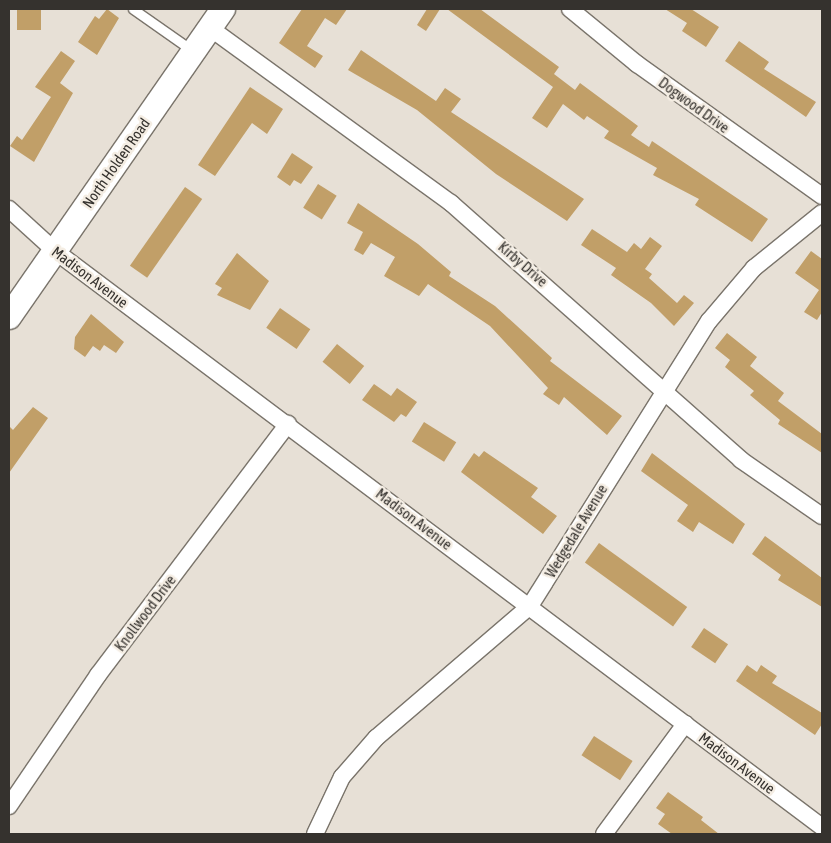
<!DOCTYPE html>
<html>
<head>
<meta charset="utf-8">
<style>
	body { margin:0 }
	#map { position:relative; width:831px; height:843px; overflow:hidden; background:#e7e0d6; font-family:"Asap Condensed",sans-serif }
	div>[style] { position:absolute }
	.building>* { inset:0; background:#c19f68; transform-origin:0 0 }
	.roads { filter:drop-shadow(1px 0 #7a746b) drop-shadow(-1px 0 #7a746b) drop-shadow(0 1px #7a746b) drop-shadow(0 -1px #7a746b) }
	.service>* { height:9px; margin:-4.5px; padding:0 4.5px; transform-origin:4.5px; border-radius:4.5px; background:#fff }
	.minor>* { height:16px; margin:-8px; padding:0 8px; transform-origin:8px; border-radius:8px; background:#fff }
	.secondary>* { height:24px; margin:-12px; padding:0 12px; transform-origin:12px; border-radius:12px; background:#fff }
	span { translate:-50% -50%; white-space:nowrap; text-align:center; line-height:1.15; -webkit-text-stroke:5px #f4ede3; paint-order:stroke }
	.street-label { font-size:15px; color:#35322e }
	.frame { position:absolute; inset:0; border:10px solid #35322e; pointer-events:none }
</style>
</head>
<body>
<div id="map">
	<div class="building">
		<div style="left:17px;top:9px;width:24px;height:21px"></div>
		<div style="clip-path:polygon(107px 9px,119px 18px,97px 55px,78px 42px,95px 16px,99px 19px)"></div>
		<div style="clip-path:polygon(302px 9px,347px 9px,336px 25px,325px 18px,307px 46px,323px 56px,315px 68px,279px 43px)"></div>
		<div style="clip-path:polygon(427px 9px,440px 9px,426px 31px,417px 25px)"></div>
		<div style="clip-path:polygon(447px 9px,480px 9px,559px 67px,554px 74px,575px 90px,580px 83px,638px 126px,631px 135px,649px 147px,652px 141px,768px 219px,752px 242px,695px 205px,699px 199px,653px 175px,657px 168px,604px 138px,609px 131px,587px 116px,584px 120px,563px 104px,547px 128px,532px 118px,553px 87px)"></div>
		<div style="clip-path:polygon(665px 9px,691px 9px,719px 27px,706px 47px,682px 31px,687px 23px)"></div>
		<div style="clip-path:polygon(739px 41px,769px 62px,764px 69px,816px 102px,806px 117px,725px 61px)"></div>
		<div style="clip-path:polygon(361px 50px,436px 101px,445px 88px,461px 99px,451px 112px,584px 199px,567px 221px,496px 174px,417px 110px,348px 70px)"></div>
		<div style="clip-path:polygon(61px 51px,75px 61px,60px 83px,73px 93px,34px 162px,10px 146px,17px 136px,22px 140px,51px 97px,35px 87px)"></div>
		<div style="clip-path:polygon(250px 87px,283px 109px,267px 134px,252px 123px,215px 176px,198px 165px)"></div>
		<div style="clip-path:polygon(292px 153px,313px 167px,301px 184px,294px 180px,290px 186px,277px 177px)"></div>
		<div style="left:318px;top:184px;width:22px;height:28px;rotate:32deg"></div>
		<div style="left:185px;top:187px;width:21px;height:96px;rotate:35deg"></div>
		<div style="clip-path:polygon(358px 203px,418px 244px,451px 272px,449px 276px,495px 306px,552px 358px,550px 361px,622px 416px,607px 435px,564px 397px,559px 405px,543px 394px,548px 388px,490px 326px,428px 284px,419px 296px,384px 276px,395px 257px,371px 243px,363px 255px,354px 250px,363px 232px,347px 223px)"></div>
		<div style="clip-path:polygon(592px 229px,627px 252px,634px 243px,641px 249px,650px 237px,662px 246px,645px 269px,652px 274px,649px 278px,677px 303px,684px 295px,694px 303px,674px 326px,651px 303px,611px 275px,616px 268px,581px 245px)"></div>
		<div style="clip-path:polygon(811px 251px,822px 259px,822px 312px,817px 320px,804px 312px,819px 290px,795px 273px)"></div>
		<div style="clip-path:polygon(237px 253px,269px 281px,250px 310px,217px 295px,222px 288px,215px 284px)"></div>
		<div style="left:280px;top:308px;width:37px;height:24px;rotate:35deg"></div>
		<div style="clip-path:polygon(91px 314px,124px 342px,116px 353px,104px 345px,100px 351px,93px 346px,85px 357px,74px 349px,75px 337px)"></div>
		<div style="clip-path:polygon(727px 333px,757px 357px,750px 366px,784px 393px,778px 401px,822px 434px,822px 453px,778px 424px,780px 420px,750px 395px,754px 391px,725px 367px,730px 360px,715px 348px)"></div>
		<div style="left:337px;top:344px;width:35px;height:23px;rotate:39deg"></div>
		<div style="clip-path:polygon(374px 384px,391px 396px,397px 388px,417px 402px,406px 417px,401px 414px,394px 422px,362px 400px)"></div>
		<div style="clip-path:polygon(33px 407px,48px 418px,9px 473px,9px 426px,13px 430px)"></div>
		<div style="left:424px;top:422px;width:38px;height:23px;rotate:32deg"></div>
		<div style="clip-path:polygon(484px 451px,538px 488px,531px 497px,557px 516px,543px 534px,461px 472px,474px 453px,479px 457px)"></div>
		<div style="clip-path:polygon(652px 453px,745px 524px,733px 544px,699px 522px,693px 532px,677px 521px,688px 505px,641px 471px)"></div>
		<div style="clip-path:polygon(765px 536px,822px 578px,822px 607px,778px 580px,781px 575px,752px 554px)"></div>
		<div style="left:599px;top:543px;width:109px;height:24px;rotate:36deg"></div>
		<div style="left:704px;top:628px;width:29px;height:23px;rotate:34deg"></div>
		<div style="clip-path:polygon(747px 665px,757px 672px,761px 665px,777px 676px,772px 683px,822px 713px,822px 724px,815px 735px,736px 681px)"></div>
		<div style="left:594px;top:736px;width:46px;height:23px;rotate:33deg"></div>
		<div style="clip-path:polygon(668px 792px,703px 817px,701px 820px,719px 834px,672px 834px,658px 824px,665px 814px,656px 808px)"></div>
	</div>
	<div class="roads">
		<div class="service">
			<div style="left:133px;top:9px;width:73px;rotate:35deg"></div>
		</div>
		<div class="minor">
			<div style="left:570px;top:9px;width:87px;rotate:39.4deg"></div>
			<div style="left:637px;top:64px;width:227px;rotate:35.5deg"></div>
			<div style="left:210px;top:28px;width:298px;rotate:36deg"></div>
			<div style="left:451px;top:203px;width:387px;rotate:41.5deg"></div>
			<div style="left:741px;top:460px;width:98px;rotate:34.7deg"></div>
			<div style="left:9px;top:209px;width:62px;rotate:42.4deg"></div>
			<div style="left:55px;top:251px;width:959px;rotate:36.91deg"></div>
			<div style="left:9px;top:806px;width:158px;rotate:-55.8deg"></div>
			<div style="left:98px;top:675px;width:315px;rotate:-52.9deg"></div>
			<div style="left:315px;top:834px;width:63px;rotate:-64.7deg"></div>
			<div style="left:342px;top:777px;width:52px;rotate:-48.9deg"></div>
			<div style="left:376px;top:738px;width:203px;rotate:-40.6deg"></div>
			<div style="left:530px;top:606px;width:337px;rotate:-57.9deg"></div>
			<div style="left:709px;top:321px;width:70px;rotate:-49.7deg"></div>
			<div style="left:754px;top:268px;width:87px;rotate:-39deg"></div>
			<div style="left:604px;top:834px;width:137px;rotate:-53.6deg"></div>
		</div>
		<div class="secondary">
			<div style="left:9px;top:317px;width:375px;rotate:-55.2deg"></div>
		</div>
	</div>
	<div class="street-label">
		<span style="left:694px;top:105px;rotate:36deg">Dogwood Drive</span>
		<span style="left:116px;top:163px;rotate:-55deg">North Holden Road</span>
		<span style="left:523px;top:264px;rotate:41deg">Kirby Drive</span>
		<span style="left:90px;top:277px;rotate:37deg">Madison Avenue</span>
		<span style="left:414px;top:519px;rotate:37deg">Madison Avenue</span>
		<span style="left:576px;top:531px;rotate:-59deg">Wedgedale Avenue</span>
		<span style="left:145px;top:613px;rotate:-53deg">Knollwood Drive</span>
		<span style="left:737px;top:763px;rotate:37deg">Madison Avenue</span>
	</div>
	<div class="frame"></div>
</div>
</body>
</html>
